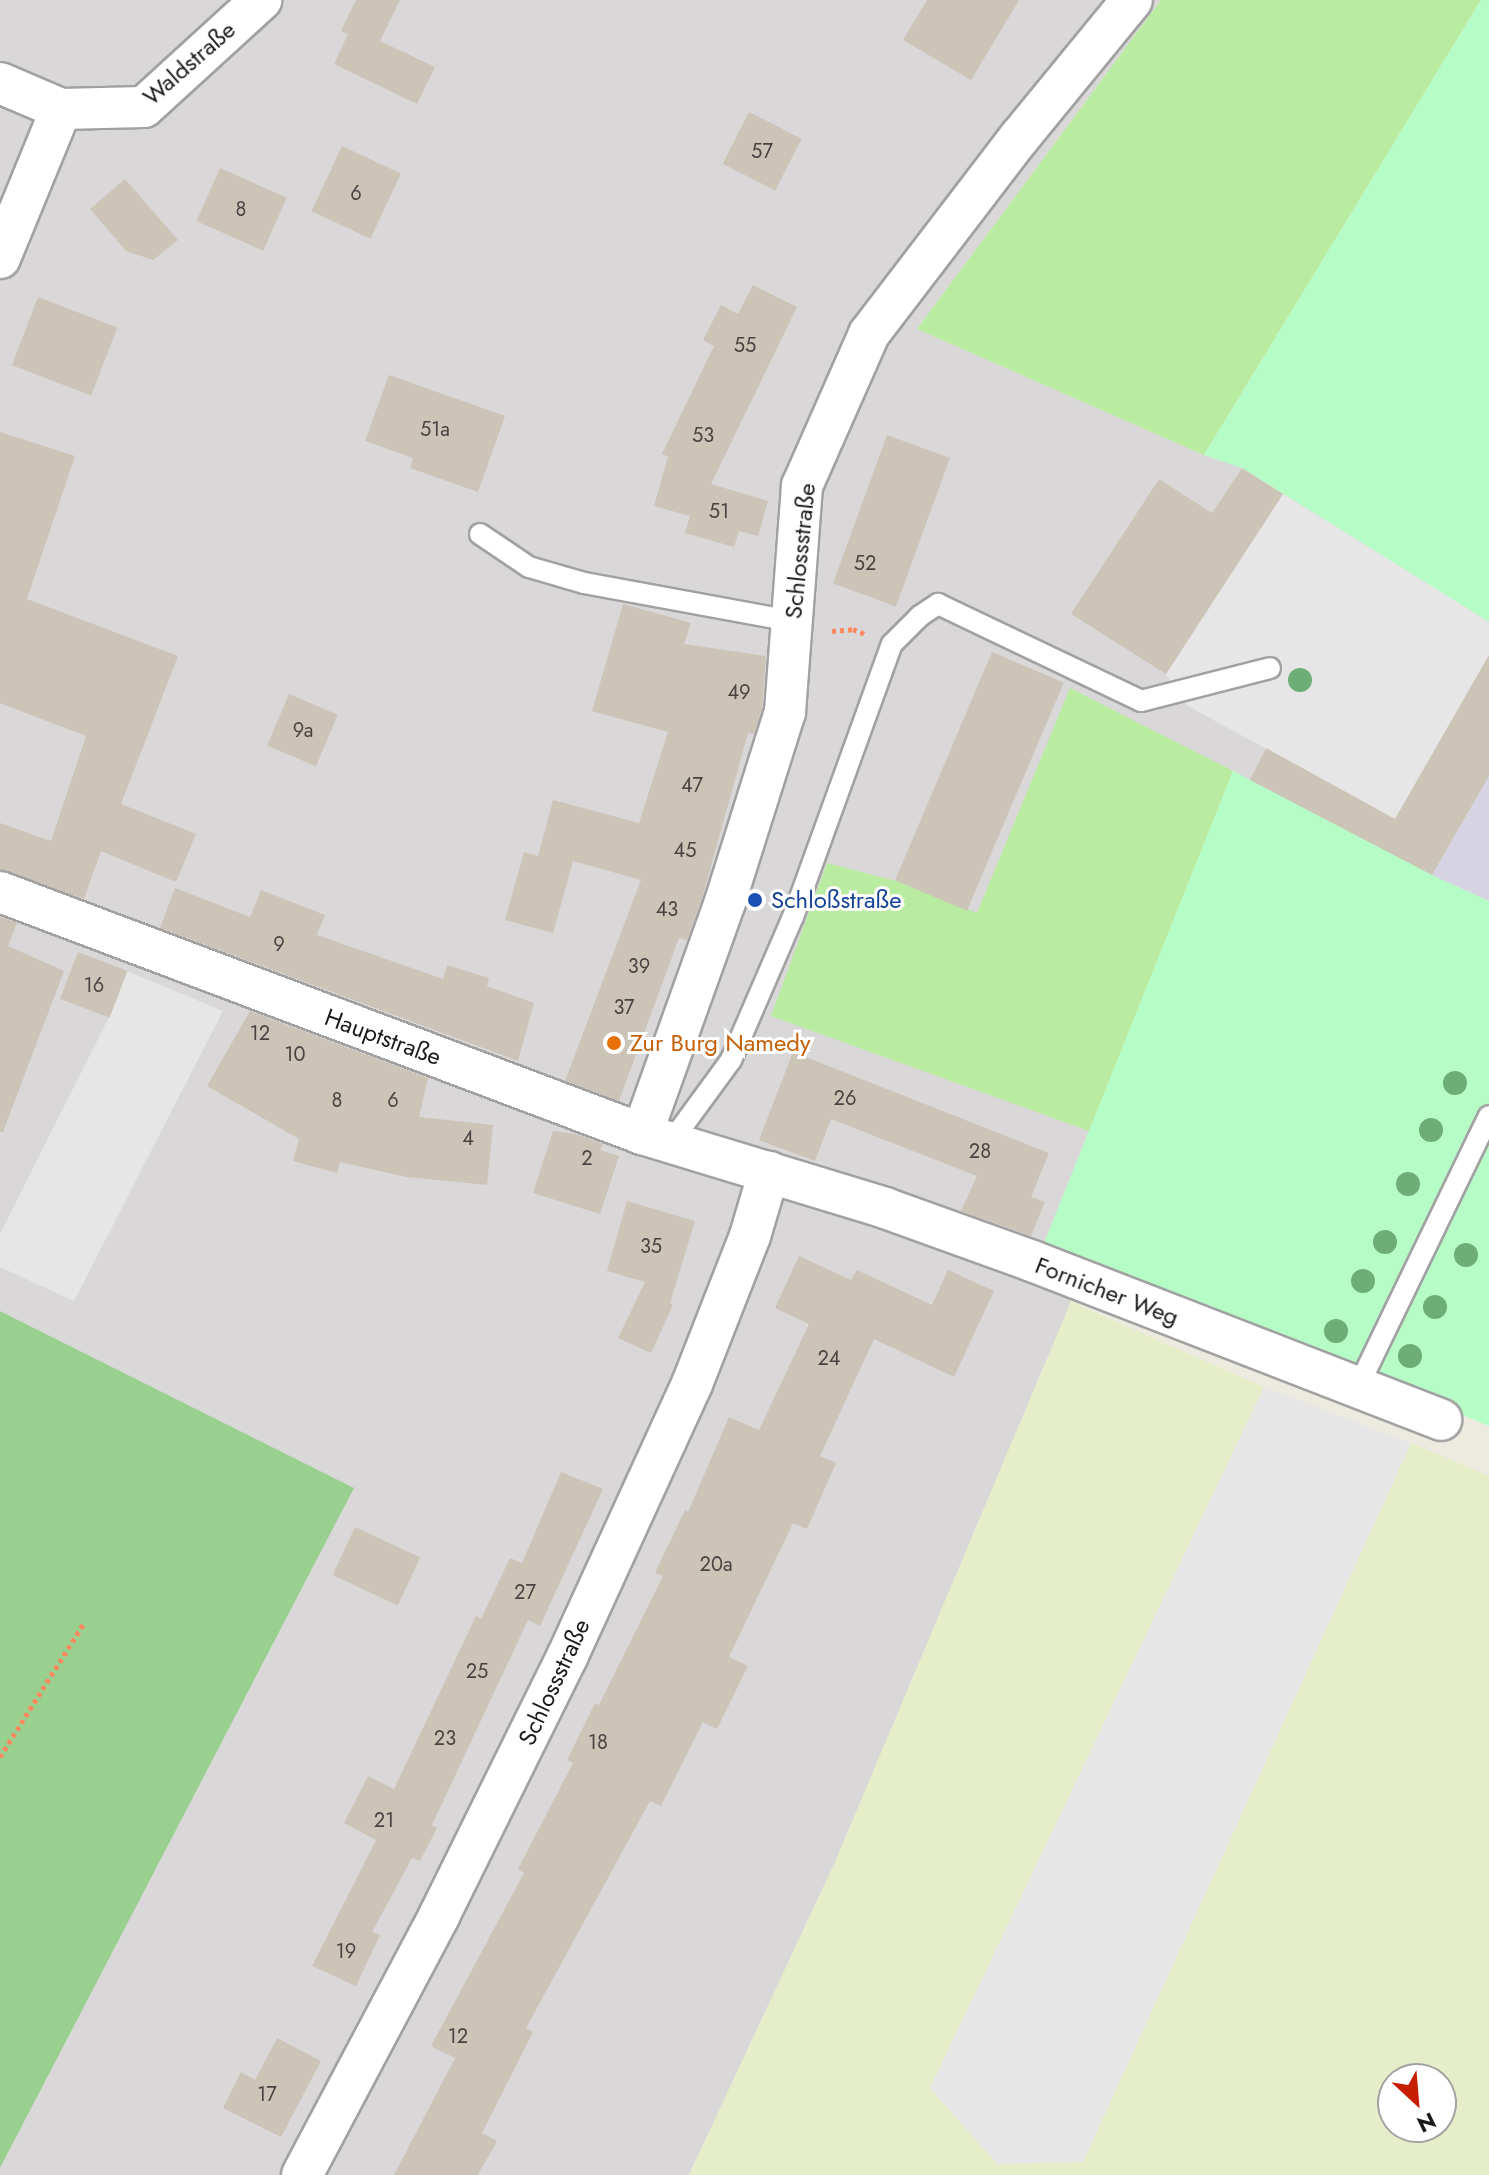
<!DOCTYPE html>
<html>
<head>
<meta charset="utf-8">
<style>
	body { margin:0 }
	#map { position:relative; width:1489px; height:2175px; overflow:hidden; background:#edebdf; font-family:Jost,sans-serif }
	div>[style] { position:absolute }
	.residential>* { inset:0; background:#d9d7d7 }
	.farmland>* { inset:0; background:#e5eec8 }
	.grass>* { inset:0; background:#b9eca0 }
	.forest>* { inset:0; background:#99d090 }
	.park>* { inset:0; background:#b6fcc7 }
	.parking>* { inset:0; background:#e6e6e6 }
	.plaza>* { inset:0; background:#d6d3e3 }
	.building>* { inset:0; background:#cdc4b8; transform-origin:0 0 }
	.path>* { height:5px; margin-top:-2.5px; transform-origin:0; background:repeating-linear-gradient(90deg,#ff885e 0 4px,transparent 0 8px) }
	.roads { filter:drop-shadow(2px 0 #a1a1a1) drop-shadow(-2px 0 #a1a1a1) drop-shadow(0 2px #a1a1a1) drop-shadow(0 -2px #a1a1a1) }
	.lane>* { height:20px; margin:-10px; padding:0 10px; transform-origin:10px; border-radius:10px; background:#fff }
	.street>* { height:40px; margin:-20px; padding:0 20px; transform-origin:20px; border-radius:20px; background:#fff }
	.trees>* { width:24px; height:24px; margin:-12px; border-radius:50%; background:#6dae76 }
	.dots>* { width:22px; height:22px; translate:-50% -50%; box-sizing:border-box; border:4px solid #fff; border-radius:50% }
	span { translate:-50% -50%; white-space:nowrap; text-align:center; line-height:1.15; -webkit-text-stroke:6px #fff; paint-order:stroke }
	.number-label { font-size:20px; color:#474442 }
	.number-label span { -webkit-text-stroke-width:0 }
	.street-label { font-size:24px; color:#1a1a1a }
	.transit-label { font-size:24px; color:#164399 }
	.left { translate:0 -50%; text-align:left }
	.food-label { font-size:24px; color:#c56008 }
	.north { position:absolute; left:1377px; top:2063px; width:80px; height:80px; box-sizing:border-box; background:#fff; border:2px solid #a3a3a3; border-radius:50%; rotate:154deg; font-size:22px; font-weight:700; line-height:32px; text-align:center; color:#1a1a1a }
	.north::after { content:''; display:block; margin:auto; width:28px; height:36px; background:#c51f00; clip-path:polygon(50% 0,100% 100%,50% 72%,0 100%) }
</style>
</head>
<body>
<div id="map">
	<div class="residential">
		<div style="clip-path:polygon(0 0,1161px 0,917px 329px,1204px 455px,1242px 468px,1489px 622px,1489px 655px,1380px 847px,1233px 771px,1044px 1243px,1071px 1302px,836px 1860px,689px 2175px,0 2175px,0 2168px,353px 1488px,0 1311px)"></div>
	</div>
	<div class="farmland">
		<div style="clip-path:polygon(evenodd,1071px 1302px,1264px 1387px,931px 2088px,1083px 2161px,1411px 1443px,1489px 1476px,1489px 2175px,689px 2175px,836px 1860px,1071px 1302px,1393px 2079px,1441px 2079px,1441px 2127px,1393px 2127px,1393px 2079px)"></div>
	</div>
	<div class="grass">
		<div style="clip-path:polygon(1161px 0,1481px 0,1204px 455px,917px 329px)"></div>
		<div style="clip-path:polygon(1070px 688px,1233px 771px,1089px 1131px,771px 1016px,827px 863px,896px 881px,977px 913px)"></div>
	</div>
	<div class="forest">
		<div style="clip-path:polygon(0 1311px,354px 1488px,0 2168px)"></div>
	</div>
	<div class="park">
		<div style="clip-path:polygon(1481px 0,1489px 0,1489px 622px,1242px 468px,1204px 455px)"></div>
		<div style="clip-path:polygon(1489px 655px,1489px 777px,1432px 875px,1489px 901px,1489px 1426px,1044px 1243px,1233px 771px,1380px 846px)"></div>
	</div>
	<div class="parking">
		<div style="clip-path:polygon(1283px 494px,1489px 622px,1489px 655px,1395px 819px,1186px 705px,1166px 674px)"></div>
		<div style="clip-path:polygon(127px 971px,223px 1011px,74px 1301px,0 1267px,0 1234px,109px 1017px)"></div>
		<div style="clip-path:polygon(1264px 1387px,1411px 1443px,1083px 2162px,997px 2164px,930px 2088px)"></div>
	</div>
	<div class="plaza">
		<div style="clip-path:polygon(1488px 777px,1489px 777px,1489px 901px,1432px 875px)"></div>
	</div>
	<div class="building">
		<div style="clip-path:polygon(356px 0,400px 0,380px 41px,435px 67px,417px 104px,334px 64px,348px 34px,341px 31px)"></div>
		<div style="clip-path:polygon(927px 0,1019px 0,971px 80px,903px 40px)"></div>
		<div style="left:749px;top:112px;width:59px;height:58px;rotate:27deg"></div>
		<div style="left:342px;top:146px;width:65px;height:72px;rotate:25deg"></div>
		<div style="left:220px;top:168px;width:73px;height:58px;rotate:24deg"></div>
		<div style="clip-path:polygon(125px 179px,178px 240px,153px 260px,126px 251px,90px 209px)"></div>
		<div style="clip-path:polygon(753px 285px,797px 307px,711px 484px,768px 501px,758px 536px,739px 531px,734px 547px,685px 533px,690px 516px,654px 506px,668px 457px,662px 454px,714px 346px,703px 340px,721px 305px,738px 314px)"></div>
		<div style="left:38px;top:297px;width:85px;height:73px;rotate:21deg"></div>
		<div style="clip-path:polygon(389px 375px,505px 416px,478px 492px,410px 468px,413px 458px,365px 441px)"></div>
		<div style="clip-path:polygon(0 432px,75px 456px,27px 599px,178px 656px,121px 804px,196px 834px,176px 882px,101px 851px,84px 899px,0 870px,0 823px,51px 841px,86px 736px,0 703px)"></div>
		<div style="left:887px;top:435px;width:67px;height:158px;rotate:20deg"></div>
		<div style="clip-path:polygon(1242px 468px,1283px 494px,1166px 674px,1071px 614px,1159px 479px,1212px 513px)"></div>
		<div style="clip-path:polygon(623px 604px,691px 623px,684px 644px,766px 656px,762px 708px,754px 734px,748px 733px,703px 895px,687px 940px,679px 938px,619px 1101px,565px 1081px,641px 880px,573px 861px,553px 933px,505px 920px,524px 852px,538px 856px,553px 800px,639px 823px,668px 732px,592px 711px)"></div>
		<div style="left:992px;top:652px;width:78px;height:248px;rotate:23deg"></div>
		<div style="clip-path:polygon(1489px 655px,1489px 776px,1432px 875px,1250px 780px,1266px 748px,1395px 819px)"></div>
		<div style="left:289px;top:694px;width:53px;height:56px;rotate:23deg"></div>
		<div style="clip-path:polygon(175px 888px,250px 917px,261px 890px,325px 915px,317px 935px,443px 979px,447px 965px,489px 978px,487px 986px,534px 1003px,518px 1061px,160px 928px)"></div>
		<div style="clip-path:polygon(0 917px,17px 923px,8px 946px,64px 971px,3px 1132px,0 1132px)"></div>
		<div style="left:78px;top:952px;width:53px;height:50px;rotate:21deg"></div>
		<div style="clip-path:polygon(250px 1011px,428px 1078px,419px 1117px,493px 1125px,487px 1185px,406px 1177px,340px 1162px,337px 1173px,293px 1161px,299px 1139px,207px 1086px)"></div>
		<div style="clip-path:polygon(793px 1052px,1049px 1153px,1031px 1197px,1045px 1202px,1031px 1236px,961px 1211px,977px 1176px,831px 1119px,815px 1161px,759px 1140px)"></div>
		<div style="clip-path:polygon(553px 1131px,576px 1134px,603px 1144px,600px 1150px,619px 1156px,600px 1214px,533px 1193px)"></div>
		<div style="clip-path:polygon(627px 1201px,695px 1221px,670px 1303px,673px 1305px,651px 1353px,618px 1338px,645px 1282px,607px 1271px)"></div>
		<div style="clip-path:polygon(799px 1256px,851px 1280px,857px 1270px,932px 1305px,948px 1270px,994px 1291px,954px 1377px,874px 1339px,820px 1456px,836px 1463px,807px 1529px,793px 1523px,729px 1657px,748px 1666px,717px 1729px,703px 1722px,661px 1806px,650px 1801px,526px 2028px,533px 2032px,482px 2133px,497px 2141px,478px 2175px,394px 2175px,455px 2058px,431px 2046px,524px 1873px,518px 1869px,573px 1763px,567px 1760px,595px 1703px,599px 1705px,663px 1576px,655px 1573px,685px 1510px,688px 1512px,729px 1417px,759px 1430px,809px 1324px,775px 1308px)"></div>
		<div style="clip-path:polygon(561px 1472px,603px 1489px,540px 1626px,528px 1620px,432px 1825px,437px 1828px,420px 1861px,412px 1858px,372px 1932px,380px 1935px,356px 1986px,312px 1966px,376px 1840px,344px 1823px,368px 1776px,394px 1789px,476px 1616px,481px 1619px,510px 1558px,522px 1563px)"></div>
		<div style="left:355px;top:1527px;width:72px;height:53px;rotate:25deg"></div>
		<div style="clip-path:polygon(277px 2038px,321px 2061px,281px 2137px,223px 2108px,241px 2072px,255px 2080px)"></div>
	</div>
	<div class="path">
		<div style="left:832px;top:631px;width:21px;rotate:-5deg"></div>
		<div style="left:853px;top:629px;width:13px;rotate:23deg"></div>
		<div style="left:0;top:1757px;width:158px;rotate:-57.9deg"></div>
	</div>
	<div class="roads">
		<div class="lane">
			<div style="left:480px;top:534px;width:59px;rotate:34deg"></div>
			<div style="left:529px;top:567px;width:57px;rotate:16.2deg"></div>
			<div style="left:584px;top:583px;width:211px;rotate:10.4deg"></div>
			<div style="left:671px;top:1142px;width:102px;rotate:-53.8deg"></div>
			<div style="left:731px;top:1060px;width:156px;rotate:-66.6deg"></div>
			<div style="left:793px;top:917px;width:290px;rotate:-70.1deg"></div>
			<div style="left:892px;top:644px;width:40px;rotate:-45deg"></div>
			<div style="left:920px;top:616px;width:22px;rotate:-34deg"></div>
			<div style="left:938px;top:604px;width:225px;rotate:25.5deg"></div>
			<div style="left:1141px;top:701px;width:133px;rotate:-14.3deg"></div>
			<div style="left:1357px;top:1389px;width:303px;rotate:-64.2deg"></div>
		</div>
		<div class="street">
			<div style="left:0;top:83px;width:66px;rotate:23.1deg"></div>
			<div style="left:61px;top:109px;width:83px;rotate:-1.4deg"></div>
			<div style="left:144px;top:107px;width:159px;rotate:-42.4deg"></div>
			<div style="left:0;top:258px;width:161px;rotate:-67.7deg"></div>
			<div style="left:0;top:892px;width:686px;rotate:20.65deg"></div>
			<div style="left:642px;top:1134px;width:254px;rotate:16.9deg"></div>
			<div style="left:885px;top:1208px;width:156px;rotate:19.8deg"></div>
			<div style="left:1032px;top:1261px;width:439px;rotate:21.2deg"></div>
			<div style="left:642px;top:1134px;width:246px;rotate:-70.3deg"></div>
			<div style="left:725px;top:902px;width:199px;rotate:-72.5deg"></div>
			<div style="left:785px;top:712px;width:227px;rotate:-85.7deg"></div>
			<div style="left:802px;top:486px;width:166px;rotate:-66.2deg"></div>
			<div style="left:869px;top:334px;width:247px;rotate:-52.6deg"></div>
			<div style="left:1019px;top:138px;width:178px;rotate:-50.7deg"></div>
			<div style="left:302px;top:2175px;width:293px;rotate:-62.1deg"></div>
			<div style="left:439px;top:1916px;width:289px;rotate:-63.7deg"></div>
			<div style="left:567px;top:1657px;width:300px;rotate:-65.4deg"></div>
			<div style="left:692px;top:1384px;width:159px;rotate:-68.6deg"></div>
			<div style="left:750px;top:1236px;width:67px;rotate:-73.5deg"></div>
		</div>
	</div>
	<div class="trees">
		<div style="left:1300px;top:680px"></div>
		<div style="left:1455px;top:1083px"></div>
		<div style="left:1431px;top:1130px"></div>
		<div style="left:1408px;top:1184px"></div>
		<div style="left:1385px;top:1242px"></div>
		<div style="left:1466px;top:1255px"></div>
		<div style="left:1363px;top:1281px"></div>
		<div style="left:1435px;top:1307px"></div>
		<div style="left:1336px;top:1331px"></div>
		<div style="left:1410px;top:1356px"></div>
	</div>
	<div class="dots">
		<div style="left:755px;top:900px;background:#1a4fb4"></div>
		<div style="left:614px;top:1043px;background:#e8710a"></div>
	</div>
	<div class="number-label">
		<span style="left:762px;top:151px">57</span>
		<span style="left:356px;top:193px">6</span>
		<span style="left:241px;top:209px">8</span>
		<span style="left:745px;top:345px">55</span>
		<span style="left:435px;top:429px">51a</span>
		<span style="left:703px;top:435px">53</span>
		<span style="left:719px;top:511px">51</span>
		<span style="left:865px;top:563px">52</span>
		<span style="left:739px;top:692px">49</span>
		<span style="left:303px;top:730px">9a</span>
		<span style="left:692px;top:785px">47</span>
		<span style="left:685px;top:850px">45</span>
		<span style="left:667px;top:909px">43</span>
		<span style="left:279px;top:944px">9</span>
		<span style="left:639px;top:966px">39</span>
		<span style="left:94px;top:985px">16</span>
		<span style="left:624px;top:1007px">37</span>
		<span style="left:260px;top:1033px">12</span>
		<span style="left:295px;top:1054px">10</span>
		<span style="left:845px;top:1098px">26</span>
		<span style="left:337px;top:1100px">8</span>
		<span style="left:393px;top:1100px">6</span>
		<span style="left:468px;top:1138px">4</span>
		<span style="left:980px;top:1151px">28</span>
		<span style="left:587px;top:1158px">2</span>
		<span style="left:651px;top:1246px">35</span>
		<span style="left:829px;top:1358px">24</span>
		<span style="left:716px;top:1564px">20a</span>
		<span style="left:525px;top:1592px">27</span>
		<span style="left:477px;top:1671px">25</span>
		<span style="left:445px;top:1738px">23</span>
		<span style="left:598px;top:1742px">18</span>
		<span style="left:384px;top:1820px">21</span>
		<span style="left:346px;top:1951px">19</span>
		<span style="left:458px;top:2036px">12</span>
		<span style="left:267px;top:2094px">17</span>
	</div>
	<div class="street-label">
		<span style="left:189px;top:63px;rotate:-41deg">Waldstraße</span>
		<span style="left:800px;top:551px;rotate:-84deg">Schlossstraße</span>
		<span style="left:383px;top:1037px;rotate:20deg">Hauptstraße</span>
		<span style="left:1107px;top:1291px;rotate:21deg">Fornicher Weg</span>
		<span style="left:554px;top:1682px;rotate:-65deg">Schlossstraße</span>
	</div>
	<div class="transit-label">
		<span class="left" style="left:771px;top:900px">Schloßstraße</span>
	</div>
	<div class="food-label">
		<span class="left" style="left:630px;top:1043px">Zur Burg Namedy</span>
	</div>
	<div class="north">N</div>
</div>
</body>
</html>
